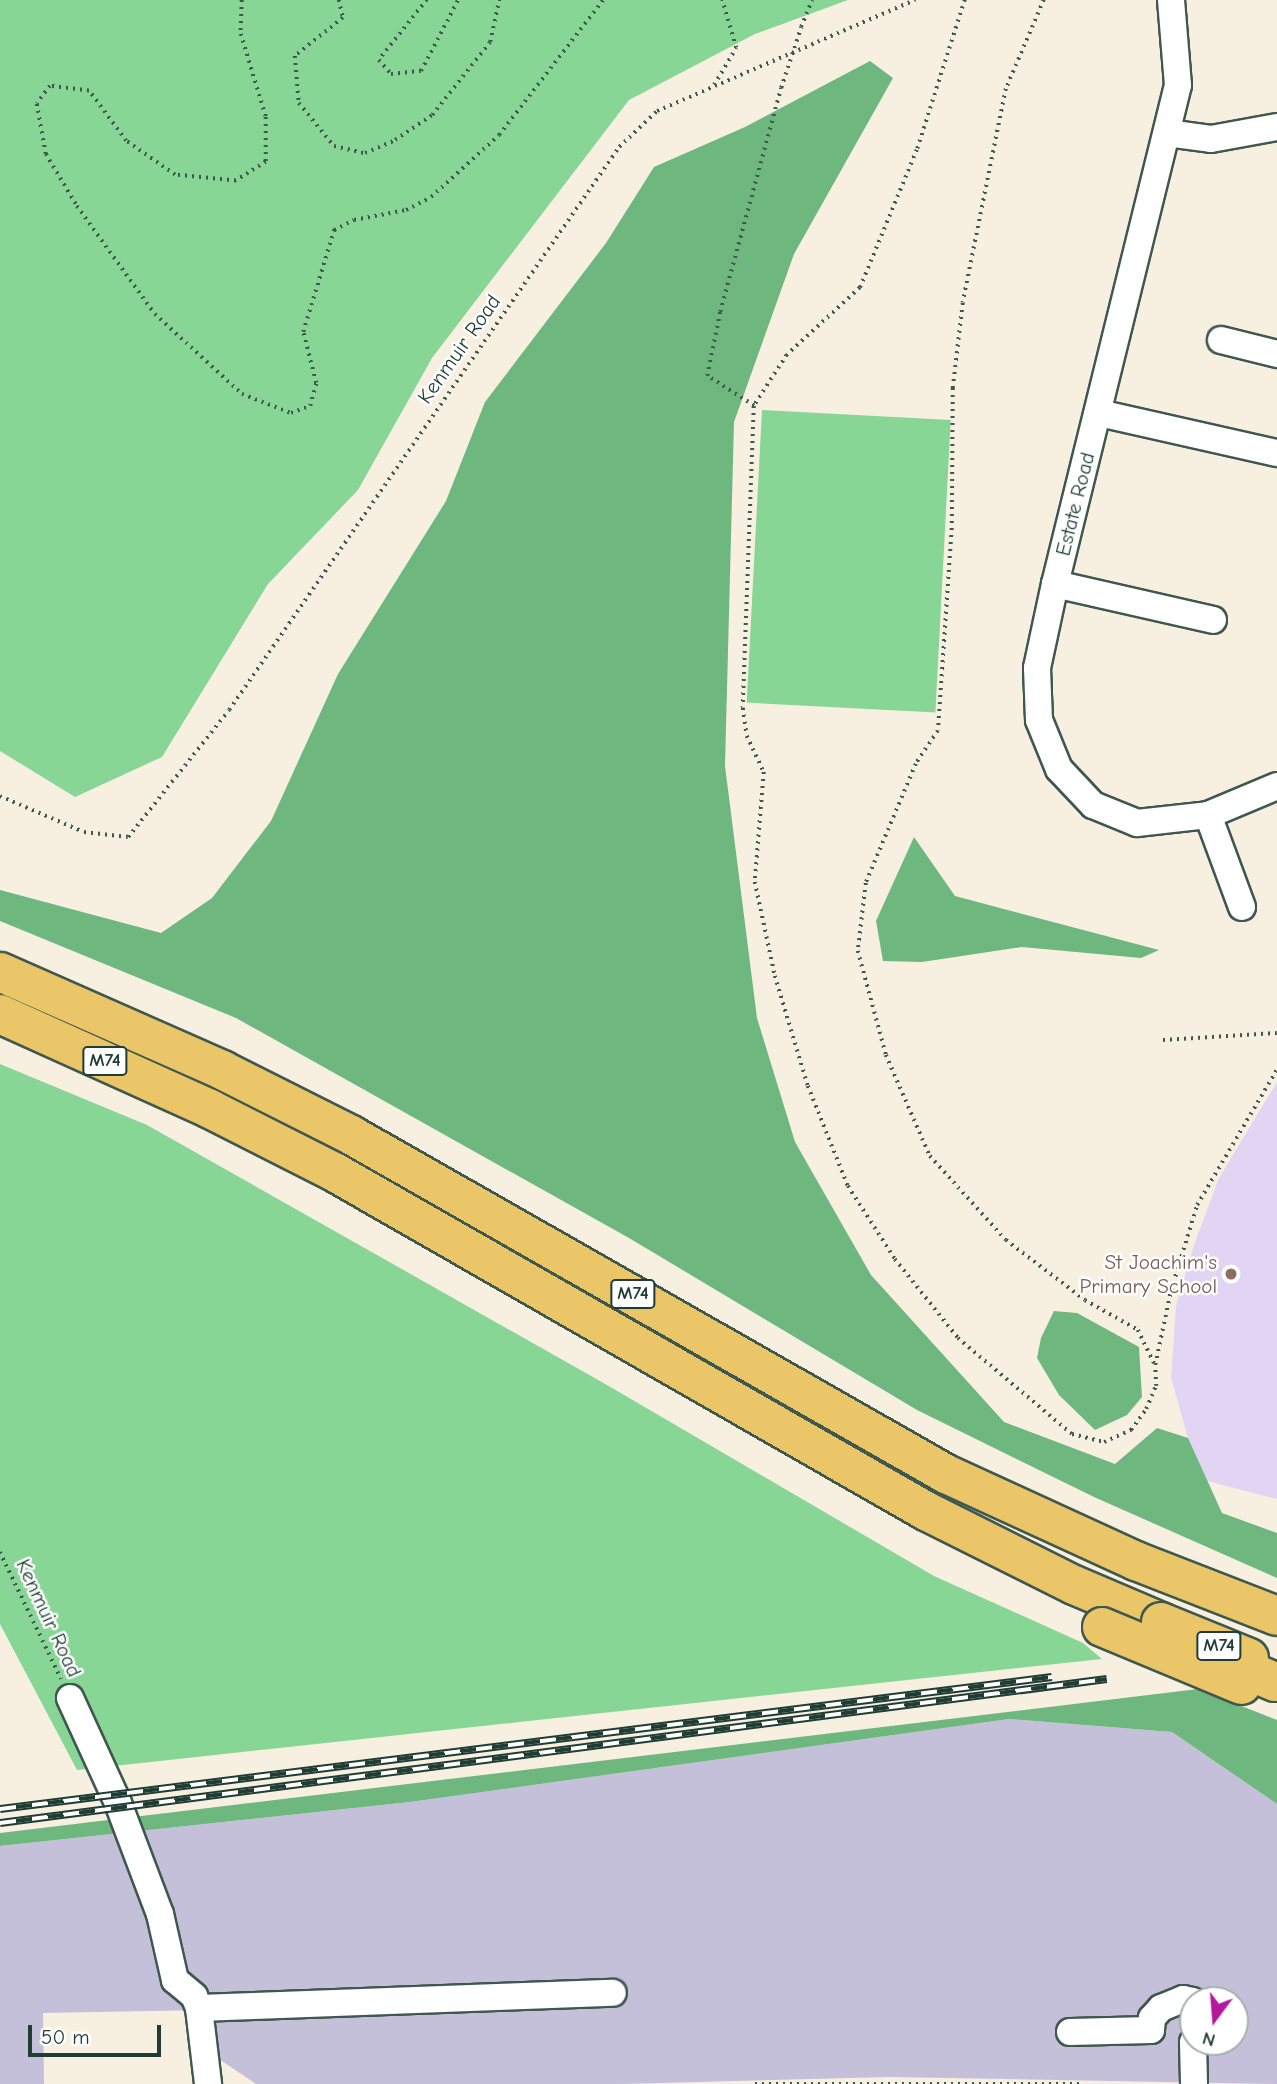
<!DOCTYPE html>
<html>
<head>
<meta charset="utf-8">
<style>
	body { margin:0 }
	#map { position:relative; width:1277px; height:2084px; overflow:hidden; background:#f7f0e0; font-family:"Comic Neue",sans-serif }
	div>[style] { position:absolute }
	.built>* { inset:0; background:#e2d4f3 }
	.industrial>* { inset:0; background:#c5c0da }
	.green>* { inset:0; background:#88d695; transform-origin:0 0 }
	.forest>* { inset:0; background:#6eb77e }
	.path>* { height:3.5px; margin-top:-1.75px; transform-origin:0; background:repeating-linear-gradient(90deg,#3f584e 0 2px,transparent 0 7px) }
	.roads { filter:drop-shadow(2px 0 #3f584e) drop-shadow(-2px 0 #3f584e) drop-shadow(0 2px #3f584e) drop-shadow(0 -2px #3f584e) }
	.minor>* { height:26px; margin:-13px; padding:0 13px; transform-origin:13px; border-radius:13px; background:#fff }
	.highway>* { height:38px; margin:-19px; padding:0 19px; transform-origin:19px; border-radius:19px; background:#eac669 }
	.rail>* { height:8px; margin-top:-4px; transform-origin:0; background:repeating-linear-gradient(90deg,#fff 0 16px,#1f3d34 0 32px); box-sizing:border-box; border-block:2px solid #1f3d34 }
	.path-bridge>* { height:3.5px; margin-top:-1.75px; transform-origin:0; background:repeating-linear-gradient(90deg,#3f584e 0 2px,transparent 0 7px) }
	.bridges { filter:drop-shadow(2px 0 #3f584e) drop-shadow(-2px 0 #3f584e) drop-shadow(0 2px #3f584e) drop-shadow(0 -2px #3f584e) }
	.highway-bridge>* { height:38px; margin:-19px; padding:0 19px; transform-origin:19px; border-radius:19px; background:#eac669 }
	.dots>* { width:19px; height:19px; translate:-50% -50%; box-sizing:border-box; border:4px solid #fff; border-radius:50% }
	span { translate:-50% -50%; white-space:nowrap; text-align:center; line-height:1.15; -webkit-text-stroke:5px #fff; paint-order:stroke }
	.shield-label span { padding:2px 5px; background:#fff; border:2px solid; border-radius:5px; -webkit-text-stroke-width:0 }
	.shield-label { font-size:19px; color:#1f3d34; font-weight:700 }
	.street-label { font-size:21px; color:#1f3d34 }
	.education-label { font-size:21px; color:#785e54 }
	.right { translate:-100% -50%; text-align:right }
	.north { position:absolute; left:1179px; top:1986px; width:70px; height:70px; box-sizing:border-box; background:#fff; border:2px solid #a5b1ae; border-radius:50%; rotate:196deg; font-size:19px; font-weight:700; line-height:28px; text-align:center; color:#1f3d34 }
	.north::after { content:''; display:block; margin:auto; width:24px; height:32px; background:#b5179e; clip-path:polygon(50% 0,100% 100%,50% 72%,0 100%) }
	.scale { position:absolute; left:28px; top:2025px; width:133px; height:32px; box-sizing:border-box; border:4px solid #1f3d34; border-top:0; padding-left:9px; font-size:21px; line-height:24px; white-space:nowrap; color:#1f3d34; -webkit-text-stroke:5px #fff; paint-order:stroke }
</style>
</head>
<body>
<div id="map">
	<div class="built">
		<div style="clip-path:polygon(1277px 1082px,1277px 1499px,1207px 1481px,1188px 1438px,1171px 1378px,1176px 1306px,1195px 1242px,1219px 1178px)"></div>
	</div>
	<div class="industrial">
		<div style="clip-path:polygon(evenodd,1009px 1719px,1172px 1732px,1277px 1804px,1277px 2084px,890px 2077px,622px 2084px,256px 2084px,216px 2057px,205px 2010px,43px 2013px,44px 2084px,0 2084px,0 1846px,410px 1802px,1009px 1719px,1193px 2000px,1235px 2000px,1235px 2042px,1193px 2042px,1193px 2000px)"></div>
	</div>
	<div class="green">
		<div style="clip-path:polygon(0 0,848px 0,755px 34px,629px 100px,432px 358px,358px 490px,268px 584px,162px 757px,75px 797px,0 751px)"></div>
		<div style="left:762px;top:410px;width:189px;height:293px;rotate:3deg"></div>
		<div style="clip-path:polygon(0 1064px,147px 1125px,607px 1385px,934px 1576px,1083px 1643px,1102px 1659px,77px 1770px,0 1624px)"></div>
	</div>
	<div class="forest">
		<div style="clip-path:polygon(870px 61px,893px 78px,794px 254px,734px 422px,725px 766px,757px 1018px,795px 1142px,871px 1275px,1004px 1422px,1115px 1464px,1157px 1428px,1188px 1438px,1222px 1513px,1277px 1533px,1277px 1578px,1094px 1497px,917px 1410px,629px 1238px,236px 1018px,0 921px,0 890px,161px 933px,212px 898px,271px 821px,338px 674px,446px 501px,485px 402px,606px 243px,654px 167px,745px 127px)"></div>
		<div style="clip-path:polygon(914px 837px,955px 896px,1159px 950px,1141px 958px,1022px 947px,922px 962px,883px 961px,876px 921px)"></div>
		<div style="clip-path:polygon(1054px 1311px,1077px 1313px,1139px 1347px,1142px 1397px,1127px 1415px,1095px 1430px,1059px 1395px,1037px 1358px,1041px 1338px)"></div>
		<div style="clip-path:polygon(1198px 1689px,1277px 1720px,1277px 1804px,1172px 1732px,1009px 1719px,410px 1802px,0 1846px,0 1833px)"></div>
	</div>
	<div class="path">
		<div style="left:242px;top:0;width:34px;rotate:92deg"></div>
		<div style="left:241px;top:34px;width:87px;rotate:73.2deg"></div>
		<div style="left:266px;top:117px;width:45px;rotate:90deg"></div>
		<div style="left:266px;top:162px;width:36px;rotate:148deg"></div>
		<div style="left:236px;top:181px;width:61px;rotate:-174.4deg"></div>
		<div style="left:175px;top:175px;width:60px;rotate:-145.2deg"></div>
		<div style="left:126px;top:141px;width:62px;rotate:-126.5deg"></div>
		<div style="left:89px;top:91px;width:39px;rotate:-173deg"></div>
		<div style="left:50px;top:86px;width:22px;rotate:126deg"></div>
		<div style="left:37px;top:104px;width:51px;rotate:79.8deg"></div>
		<div style="left:46px;top:154px;width:61px;rotate:59.2deg"></div>
		<div style="left:77px;top:206px;width:133px;rotate:54.2deg"></div>
		<div style="left:155px;top:314px;width:118px;rotate:42.6deg"></div>
		<div style="left:242px;top:394px;width:53px;rotate:21.2deg"></div>
		<div style="left:291px;top:413px;width:20px;rotate:-20deg"></div>
		<div style="left:310px;top:406px;width:24px;rotate:-75deg"></div>
		<div style="left:316px;top:383px;width:53px;rotate:-104.3deg"></div>
		<div style="left:303px;top:332px;width:107px;rotate:-73.1deg"></div>
		<div style="left:334px;top:230px;width:22px;rotate:-27deg"></div>
		<div style="left:354px;top:220px;width:53px;rotate:-10.9deg"></div>
		<div style="left:406px;top:210px;width:28px;rotate:-27deg"></div>
		<div style="left:431px;top:197px;width:92px;rotate:-42.4deg"></div>
		<div style="left:499px;top:135px;width:170px;rotate:-52.4deg"></div>
		<div style="left:339px;top:0;width:18px;rotate:77deg"></div>
		<div style="left:343px;top:18px;width:61px;rotate:141.6deg"></div>
		<div style="left:295px;top:56px;width:47px;rotate:85.1deg"></div>
		<div style="left:299px;top:103px;width:55px;rotate:50.9deg"></div>
		<div style="left:334px;top:146px;width:32px;rotate:13deg"></div>
		<div style="left:365px;top:153px;width:33px;rotate:-23deg"></div>
		<div style="left:395px;top:140px;width:45px;rotate:-34deg"></div>
		<div style="left:432px;top:115px;width:93px;rotate:-51.5deg"></div>
		<div style="left:490px;top:42px;width:43px;rotate:-77.9deg"></div>
		<div style="left:427px;top:0;width:77px;rotate:128.7deg"></div>
		<div style="left:379px;top:60px;width:18px;rotate:49deg"></div>
		<div style="left:391px;top:74px;width:30px;rotate:-6deg"></div>
		<div style="left:421px;top:71px;width:80px;rotate:-62.5deg"></div>
		<div style="left:965px;top:0;width:157px;rotate:107.7deg"></div>
		<div style="left:917px;top:150px;width:149px;rotate:112.4deg"></div>
		<div style="left:860px;top:288px;width:99px;rotate:137.5deg"></div>
		<div style="left:787px;top:355px;width:61px;rotate:122.9deg"></div>
		<div style="left:754px;top:406px;width:302px;rotate:92.1deg"></div>
		<div style="left:743px;top:708px;width:28px;rotate:82deg"></div>
		<div style="left:747px;top:736px;width:40px;rotate:65deg"></div>
		<div style="left:764px;top:772px;width:110px;rotate:94.7deg"></div>
		<div style="left:755px;top:882px;width:96px;rotate:78deg"></div>
		<div style="left:775px;top:976px;width:115px;rotate:73.3deg"></div>
		<div style="left:808px;top:1086px;width:108px;rotate:68.2deg"></div>
		<div style="left:848px;top:1186px;width:87px;rotate:57.2deg"></div>
		<div style="left:895px;top:1259px;width:101px;rotate:51.4deg"></div>
		<div style="left:958px;top:1338px;width:149px;rotate:40.1deg"></div>
		<div style="left:1072px;top:1434px;width:33px;rotate:14deg"></div>
		<div style="left:1104px;top:1442px;width:30px;rotate:-24deg"></div>
		<div style="left:1131px;top:1430px;width:26px;rotate:-54deg"></div>
		<div style="left:1146px;top:1409px;width:25px;rotate:-67deg"></div>
		<div style="left:1156px;top:1386px;width:21px;rotate:-93deg"></div>
		<div style="left:1155px;top:1365px;width:77px;rotate:-78deg"></div>
		<div style="left:1171px;top:1290px;width:89px;rotate:-73deg"></div>
		<div style="left:1197px;top:1205px;width:158px;rotate:-59.5deg"></div>
		<div style="left:1044px;top:0;width:97px;rotate:113.1deg"></div>
		<div style="left:1006px;top:89px;width:218px;rotate:101.4deg"></div>
		<div style="left:963px;top:303px;width:86px;rotate:96.7deg"></div>
		<div style="left:953px;top:388px;width:140px;rotate:90.4deg"></div>
		<div style="left:952px;top:528px;width:203px;rotate:93.9deg"></div>
		<div style="left:938px;top:731px;width:40px;rotate:124deg"></div>
		<div style="left:916px;top:764px;width:129px;rotate:112.8deg"></div>
		<div style="left:866px;top:883px;width:68px;rotate:96.7deg"></div>
		<div style="left:858px;top:951px;width:108px;rotate:74.9deg"></div>
		<div style="left:886px;top:1055px;width:110px;rotate:66.5deg"></div>
		<div style="left:930px;top:1156px;width:113px;rotate:47.9deg"></div>
		<div style="left:1006px;top:1240px;width:99px;rotate:37.2deg"></div>
		<div style="left:1085px;top:1300px;width:61px;rotate:29.5deg"></div>
		<div style="left:1138px;top:1330px;width:37px;rotate:64deg"></div>
		<div style="left:801px;top:27px;width:29px;rotate:-68deg"></div>
		<div style="left:714px;top:85px;width:43px;rotate:-59.3deg"></div>
		<div style="left:736px;top:48px;width:50px;rotate:-106.3deg"></div>
		<div style="left:754px;top:406px;width:56px;rotate:-147.4deg"></div>
		<div style="left:707px;top:376px;width:65px;rotate:-78.5deg"></div>
		<div style="left:720px;top:312px;width:232px;rotate:-74.8deg"></div>
		<div style="left:0;top:796px;width:91px;rotate:23.2deg"></div>
		<div style="left:84px;top:832px;width:44px;rotate:6.5deg"></div>
		<div style="left:128px;top:837px;width:162px;rotate:-51.5deg"></div>
		<div style="left:229px;top:710px;width:685px;rotate:-55.29deg"></div>
		<div style="left:619px;top:147px;width:52px;rotate:-43.5deg"></div>
		<div style="left:657px;top:111px;width:281px;rotate:-23.3deg"></div>
		<div style="left:1163px;top:1040px;width:114px;rotate:-3.5deg"></div>
		<div style="left:0;top:1552px;width:141px;rotate:64.3deg"></div>
		<div style="left:755px;top:2084px;width:324px"></div>
	</div>
	<div class="roads">
		<div class="minor">
			<div style="left:1171px;top:0;width:85px;rotate:85.3deg"></div>
			<div style="left:1178px;top:85px;width:514px;rotate:103.85deg"></div>
			<div style="left:1055px;top:584px;width:86px;rotate:102.1deg"></div>
			<div style="left:1037px;top:668px;width:52px;rotate:87.8deg"></div>
			<div style="left:1039px;top:720px;width:53px;rotate:67.8deg"></div>
			<div style="left:1059px;top:769px;width:50px;rotate:46.6deg"></div>
			<div style="left:1093px;top:805px;width:48px;rotate:22.2deg"></div>
			<div style="left:1137px;top:823px;width:71px;rotate:-6.4deg"></div>
			<div style="left:1208px;top:815px;width:75px;rotate:-22.8deg"></div>
			<div style="left:1167px;top:133px;width:44px;rotate:7.8deg"></div>
			<div style="left:1211px;top:139px;width:67px;rotate:-10.3deg"></div>
			<div style="left:1221px;top:340px;width:58px;rotate:14deg"></div>
			<div style="left:1099px;top:413px;width:182px;rotate:12.7deg"></div>
			<div style="left:1055px;top:584px;width:162px;rotate:12.8deg"></div>
			<div style="left:1208px;top:815px;width:98px;rotate:69.7deg"></div>
			<div style="left:70px;top:1698px;width:115px;rotate:65.4deg"></div>
			<div style="left:118px;top:1803px;width:119px;rotate:69.3deg"></div>
			<div style="left:160px;top:1914px;width:68px;rotate:77.2deg"></div>
			<div style="left:175px;top:1980px;width:25px;rotate:40deg"></div>
			<div style="left:194px;top:1996px;width:13px;rotate:67deg"></div>
			<div style="left:199px;top:2008px;width:77px;rotate:83.2deg"></div>
			<div style="left:199px;top:2008px;width:414px;rotate:-2.1deg"></div>
			<div style="left:1070px;top:2032px;width:81px;rotate:-1.4deg"></div>
			<div style="left:1151px;top:2030px;width:12px;rotate:-85deg"></div>
			<div style="left:1152px;top:2018px;width:13px;rotate:-48deg"></div>
			<div style="left:1161px;top:2008px;width:24px;rotate:-22deg"></div>
			<div style="left:1183px;top:1999px;width:10px;rotate:11deg"></div>
			<div style="left:1193px;top:2042px;width:42px;rotate:88.6deg"></div>
		</div>
		<div class="highway">
			<div style="left:0;top:972px;width:243px;rotate:23.8deg"></div>
			<div style="left:222px;top:1070px;width:144px;rotate:26.7deg"></div>
			<div style="left:351px;top:1135px;width:685px;rotate:29.67deg"></div>
			<div style="left:946px;top:1474px;width:209px;rotate:24.6deg"></div>
			<div style="left:1136px;top:1561px;width:151px;rotate:21.3deg"></div>
			<div style="left:0;top:1014px;width:230px;rotate:24.3deg"></div>
			<div style="left:210px;top:1109px;width:141px;rotate:26.9deg"></div>
			<div style="left:336px;top:1173px;width:680px;rotate:29.81deg"></div>
			<div style="left:926px;top:1511px;width:165px;rotate:26.6deg"></div>
			<div style="left:1074px;top:1585px;width:95px;rotate:23deg"></div>
		</div>
	</div>
	<div class="rail">
		<div style="left:0;top:1809px;width:1060px;rotate:-7.15deg"></div>
		<div style="left:0;top:1823px;width:1116px;rotate:-7.41deg"></div>
	</div>
	<div class="path-bridge">
		<div style="left:781px;top:88px;width:64px;rotate:-71.8deg"></div>
	</div>
	<div class="bridges">
		<div class="highway-bridge">
			<div style="left:1161px;top:1622px;width:95px;rotate:22.2deg"></div>
			<div style="left:1102px;top:1627px;width:151px;rotate:22.6deg"></div>
			<div style="left:1219px;top:1658px;width:61px;rotate:23.2deg"></div>
		</div>
	</div>
	<div class="dots">
		<div style="left:1231px;top:1274px;background:#8d6e63"></div>
	</div>
	<div class="shield-label">
		<span style="left:105px;top:1061px">M74</span>
		<span style="left:633px;top:1294px">M74</span>
		<span style="left:1219px;top:1646px">M74</span>
	</div>
	<div class="street-label">
		<span style="left:459px;top:349px;rotate:-55deg">Kenmuir Road</span>
		<span style="left:1075px;top:504px;rotate:-76deg">Estate Road</span>
		<span style="left:49px;top:1618px;rotate:65deg">Kenmuir Road</span>
	</div>
	<div class="education-label">
		<span class="right" style="left:1217px;top:1274px">St Joachim's<br>Primary School</span>
	</div>
	<div class="north">N</div>
	<div class="scale">50 m</div>
</div>
</body>
</html>
